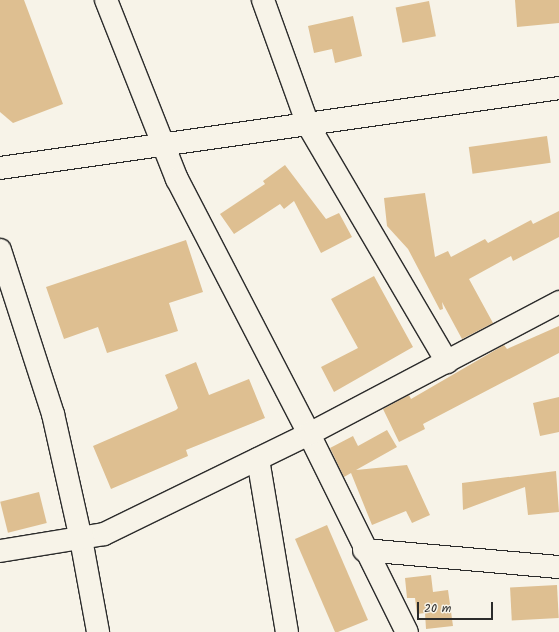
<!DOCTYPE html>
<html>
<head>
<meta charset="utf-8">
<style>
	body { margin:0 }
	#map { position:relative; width:559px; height:632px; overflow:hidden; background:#f7f3e8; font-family:Kalam,sans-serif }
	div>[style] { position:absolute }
	.building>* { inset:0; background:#debf91; transform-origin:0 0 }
	.roads { filter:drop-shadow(1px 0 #2b2b2b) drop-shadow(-1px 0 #2b2b2b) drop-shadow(0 1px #2b2b2b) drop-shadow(0 -1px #2b2b2b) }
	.minor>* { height:22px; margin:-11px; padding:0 11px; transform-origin:11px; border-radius:11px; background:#f7f3e8 }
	span { translate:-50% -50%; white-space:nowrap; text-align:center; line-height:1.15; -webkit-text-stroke:3px #f7f3e8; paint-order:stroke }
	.scale { position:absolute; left:417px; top:602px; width:76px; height:18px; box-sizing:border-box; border:2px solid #2b2b2b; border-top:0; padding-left:5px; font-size:12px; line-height:14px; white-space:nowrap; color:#2b2b2b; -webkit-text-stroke:3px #f7f3e8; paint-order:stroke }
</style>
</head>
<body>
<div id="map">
	<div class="building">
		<div style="clip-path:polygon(0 0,24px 0,63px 104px,13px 123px,0 112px)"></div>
		<div style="clip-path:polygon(515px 0,559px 0,559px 23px,517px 27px)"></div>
		<div style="left:429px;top:1px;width:36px;height:34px;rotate:79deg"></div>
		<div style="clip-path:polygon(353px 16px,362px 56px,335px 63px,332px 49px,314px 53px,308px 26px)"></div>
		<div style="left:547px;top:136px;width:27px;height:79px;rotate:82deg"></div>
		<div style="clip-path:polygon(285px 165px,326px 219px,339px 213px,352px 237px,321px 253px,294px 201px,284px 209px,280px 204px,234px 234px,220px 214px,265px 184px,263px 181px)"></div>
		<div style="clip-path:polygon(425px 193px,435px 257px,448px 251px,451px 257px,485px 239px,488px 243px,531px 220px,533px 224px,559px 211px,559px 237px,513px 261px,511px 256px,469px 279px,493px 323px,462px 339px,442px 302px,443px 309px,440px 310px,408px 249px,387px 226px,384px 198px)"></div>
		<div style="clip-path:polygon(186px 240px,203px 292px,169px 303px,178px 331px,107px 353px,98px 327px,64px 339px,46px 287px)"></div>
		<div style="clip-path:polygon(374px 276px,413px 347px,334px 392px,321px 367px,358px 348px,331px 299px)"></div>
		<div style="clip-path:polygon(559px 326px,559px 353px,423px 424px,425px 429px,399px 442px,383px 409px,409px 395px,411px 399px,504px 345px,507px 349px)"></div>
		<div style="clip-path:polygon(196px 362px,209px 395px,249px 379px,265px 418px,186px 450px,188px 456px,111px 489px,93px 446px,176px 410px,178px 408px,165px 375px)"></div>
		<div style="clip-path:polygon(559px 397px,559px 432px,540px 436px,533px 403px)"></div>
		<div style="clip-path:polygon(387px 430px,397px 447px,356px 470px,407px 465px,430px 515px,412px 523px,406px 511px,372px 525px,351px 473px,344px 477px,330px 448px,353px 436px,358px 446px)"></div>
		<div style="clip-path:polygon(556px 471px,559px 512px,528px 515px,525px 487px,463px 510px,462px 483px)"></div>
		<div style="left:39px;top:492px;width:32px;height:40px;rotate:76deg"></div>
		<div style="clip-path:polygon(327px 525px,368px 620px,338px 632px,335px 632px,295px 539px)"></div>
		<div style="clip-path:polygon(431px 575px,433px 592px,448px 590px,453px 626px,426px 629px,425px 613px,417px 614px,415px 598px,407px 598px,405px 578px)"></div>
		<div style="left:557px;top:585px;width:33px;height:47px;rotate:87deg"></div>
	</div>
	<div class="roads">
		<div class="minor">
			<div style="left:106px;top:0;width:193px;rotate:68.4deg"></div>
			<div style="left:177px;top:179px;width:287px;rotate:62.6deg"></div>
			<div style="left:309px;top:434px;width:221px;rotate:63.7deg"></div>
			<div style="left:263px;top:0;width:133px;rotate:70.2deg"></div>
			<div style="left:308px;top:125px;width:275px;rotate:59.6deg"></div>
			<div style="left:0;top:168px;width:565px;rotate:-8.14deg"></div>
			<div style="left:0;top:250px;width:172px;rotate:72.1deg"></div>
			<div style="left:53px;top:414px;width:128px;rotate:77.4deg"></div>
			<div style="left:81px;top:539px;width:95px;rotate:79.6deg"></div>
			<div style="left:258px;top:459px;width:175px;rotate:80.5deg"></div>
			<div style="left:364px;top:550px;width:196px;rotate:5deg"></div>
			<div style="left:0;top:551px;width:105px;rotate:-9.3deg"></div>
			<div style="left:104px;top:534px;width:228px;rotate:-26deg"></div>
			<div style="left:309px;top:434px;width:283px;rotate:-27.8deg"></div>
		</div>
	</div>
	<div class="scale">20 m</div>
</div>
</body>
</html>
